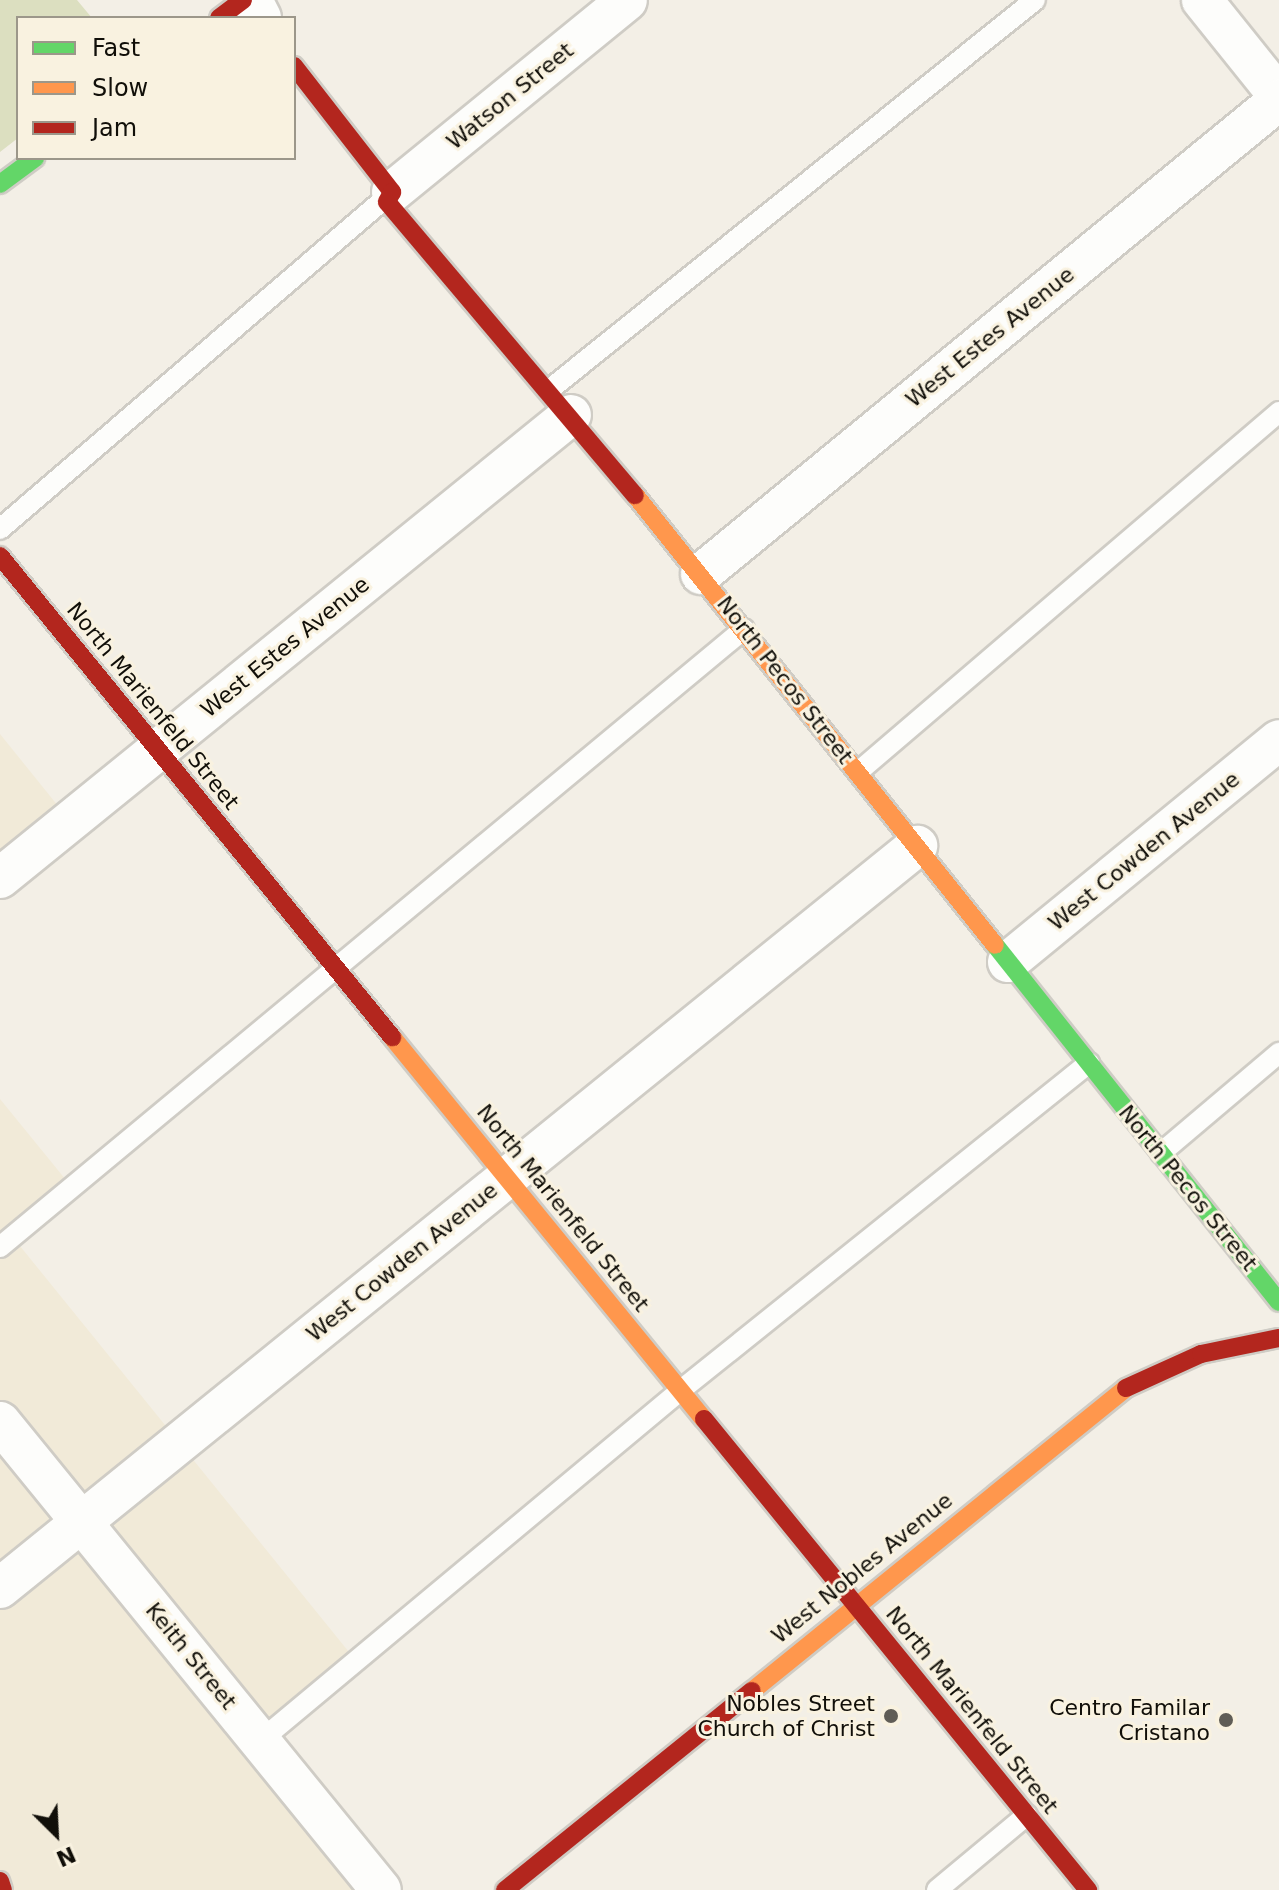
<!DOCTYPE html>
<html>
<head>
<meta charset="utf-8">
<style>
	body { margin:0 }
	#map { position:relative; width:1279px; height:1890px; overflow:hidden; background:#f3efe6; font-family:"DejaVu Sans",sans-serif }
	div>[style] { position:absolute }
	.built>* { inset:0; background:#f1ead8 }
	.green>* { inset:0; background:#dcdfc0 }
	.roads { filter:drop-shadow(2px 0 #cfccc5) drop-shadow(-2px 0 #cfccc5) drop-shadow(0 2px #cfccc5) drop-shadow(0 -2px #cfccc5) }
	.lane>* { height:20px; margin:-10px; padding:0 10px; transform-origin:10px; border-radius:10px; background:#fdfdfb }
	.street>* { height:40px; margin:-20px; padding:0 20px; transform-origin:20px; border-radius:20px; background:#fdfdfb }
	.fast>* { height:18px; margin:-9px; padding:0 9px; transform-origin:9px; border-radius:9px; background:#63d668 }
	.slow>* { height:18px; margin:-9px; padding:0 9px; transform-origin:9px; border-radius:9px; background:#ff974d }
	.jam>* { height:18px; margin:-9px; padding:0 9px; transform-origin:9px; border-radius:9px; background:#b3261e }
	.dots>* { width:22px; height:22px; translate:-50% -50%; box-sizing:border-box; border:4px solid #f9f2e0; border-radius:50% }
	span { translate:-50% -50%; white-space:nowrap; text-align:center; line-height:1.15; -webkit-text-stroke:6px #f9f2e0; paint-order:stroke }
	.street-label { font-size:22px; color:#110f09 }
	.poi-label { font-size:22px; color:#110f09 }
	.right { translate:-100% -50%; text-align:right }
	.legend { position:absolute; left:16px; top:16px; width:280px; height:144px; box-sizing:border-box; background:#f9f2e0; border:2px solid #9c978a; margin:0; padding:10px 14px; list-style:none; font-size:24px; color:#110f09 }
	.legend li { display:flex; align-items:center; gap:16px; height:40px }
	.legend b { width:40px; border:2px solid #9c978a }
	.north { position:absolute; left:16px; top:1794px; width:80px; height:80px; -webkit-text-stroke:6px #f9f2e0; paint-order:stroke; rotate:156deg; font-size:22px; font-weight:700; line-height:32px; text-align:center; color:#110f09 }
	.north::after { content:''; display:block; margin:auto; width:28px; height:36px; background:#110f09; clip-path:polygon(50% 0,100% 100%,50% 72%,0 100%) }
</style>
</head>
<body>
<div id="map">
	<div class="built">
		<div style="clip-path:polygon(0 734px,71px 822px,0 880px)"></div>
		<div style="clip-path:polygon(0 1099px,66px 1180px,7px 1230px,353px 1657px,258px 1734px,384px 1890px,0 1890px)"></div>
	</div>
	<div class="green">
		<div style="clip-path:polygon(0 0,77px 0,92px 18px,18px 18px,18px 138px,0 152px)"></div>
	</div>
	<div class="roads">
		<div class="lane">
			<div style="left:549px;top:390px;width:623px;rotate:-38.75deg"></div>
			<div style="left:0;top:529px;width:513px;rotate:-40.65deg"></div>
			<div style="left:858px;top:772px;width:554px;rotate:-40.53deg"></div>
			<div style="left:1161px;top:1153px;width:155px;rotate:-40.3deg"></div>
			<div style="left:0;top:1247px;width:967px;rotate:-39.71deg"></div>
			<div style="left:260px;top:1741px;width:548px;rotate:-39.82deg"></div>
			<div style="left:681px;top:1390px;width:523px;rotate:-38.71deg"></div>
			<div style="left:937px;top:1890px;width:117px;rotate:-39.8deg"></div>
		</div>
		<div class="street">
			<div style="left:252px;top:0;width:20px;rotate:63deg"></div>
			<div style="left:1202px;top:0;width:123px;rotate:51.3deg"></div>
			<div style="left:392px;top:192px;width:303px;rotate:-39.2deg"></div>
			<div style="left:701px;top:574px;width:748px;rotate:-39.35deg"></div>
			<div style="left:0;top:878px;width:735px;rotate:-39.04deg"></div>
			<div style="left:1008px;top:962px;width:350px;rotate:-39.3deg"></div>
			<div style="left:0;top:1422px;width:603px;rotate:50.85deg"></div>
			<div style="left:0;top:1588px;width:1180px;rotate:-38.98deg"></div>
		</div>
		<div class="fast">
			<div style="left:0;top:184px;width:44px;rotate:-36.6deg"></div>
			<div style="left:995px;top:945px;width:456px;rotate:51.5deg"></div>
		</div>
		<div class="slow">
			<div style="left:635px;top:495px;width:576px;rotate:51.34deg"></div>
			<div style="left:392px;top:1037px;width:493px;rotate:50.8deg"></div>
			<div style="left:752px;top:1691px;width:481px;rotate:-39deg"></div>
		</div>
		<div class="jam">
			<div style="left:219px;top:18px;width:30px;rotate:-37deg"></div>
			<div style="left:294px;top:66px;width:160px;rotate:52.1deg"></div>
			<div style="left:392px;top:192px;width:11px;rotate:117deg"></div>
			<div style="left:387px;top:202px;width:384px;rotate:49.8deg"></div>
			<div style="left:0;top:556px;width:621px;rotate:50.82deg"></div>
			<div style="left:1126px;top:1388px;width:82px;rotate:-24.4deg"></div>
			<div style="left:1201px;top:1354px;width:80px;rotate:-11.6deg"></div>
			<div style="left:704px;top:1419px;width:608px;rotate:50.81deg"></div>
			<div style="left:0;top:1881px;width:9px;rotate:72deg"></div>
			<div style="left:505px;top:1890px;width:317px;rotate:-38.9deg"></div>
		</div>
	</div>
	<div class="dots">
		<div style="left:891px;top:1716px;background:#605d56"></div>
		<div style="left:1226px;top:1720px;background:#605d56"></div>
	</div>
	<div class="street-label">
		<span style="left:510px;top:96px;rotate:-39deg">Watson Street</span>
		<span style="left:990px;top:337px;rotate:-39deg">West Estes Avenue</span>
		<span style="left:285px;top:647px;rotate:-39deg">West Estes Avenue</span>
		<span style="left:785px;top:680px;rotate:52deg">North Pecos Street</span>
		<span style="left:153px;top:706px;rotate:51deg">North Marienfeld Street</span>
		<span style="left:1144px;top:851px;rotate:-39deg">West Cowden Avenue</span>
		<span style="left:1188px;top:1188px;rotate:51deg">North Pecos Street</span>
		<span style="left:563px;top:1208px;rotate:51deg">North Marienfeld Street</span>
		<span style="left:402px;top:1262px;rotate:-39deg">West Cowden Avenue</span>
		<span style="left:862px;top:1568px;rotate:-39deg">West Nobles Avenue</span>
		<span style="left:191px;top:1656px;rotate:51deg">Keith Street</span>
		<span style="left:972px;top:1710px;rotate:51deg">North Marienfeld Street</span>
	</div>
	<div class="poi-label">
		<span class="right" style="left:875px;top:1716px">Nobles Street<br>Church of Christ</span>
		<span class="right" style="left:1210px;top:1720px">Centro Familar<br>Cristano</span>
	</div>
	<ul class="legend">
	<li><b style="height:10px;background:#63d668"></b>Fast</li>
	<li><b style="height:10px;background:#ff974d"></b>Slow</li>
	<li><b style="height:10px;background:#b3261e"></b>Jam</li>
	</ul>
	<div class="north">N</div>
</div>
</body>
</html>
